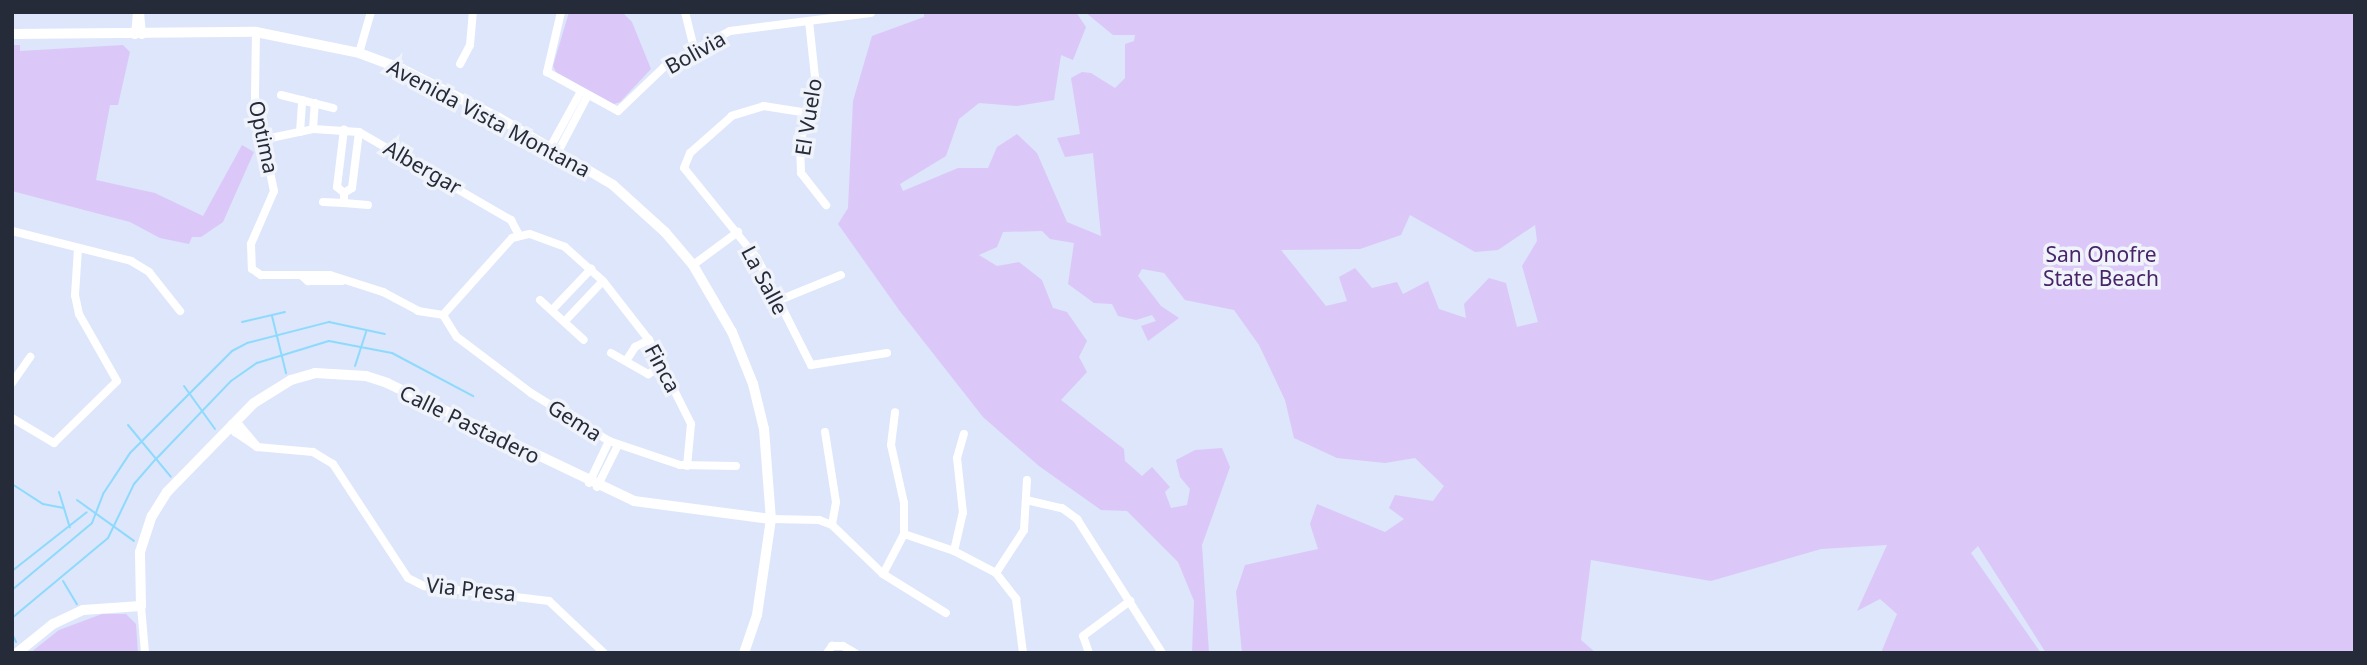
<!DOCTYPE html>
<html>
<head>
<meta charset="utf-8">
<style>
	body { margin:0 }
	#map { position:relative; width:2367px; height:665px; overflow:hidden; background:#dde6fa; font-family:"Noto Sans",sans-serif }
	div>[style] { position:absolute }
	.green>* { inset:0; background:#dbc8f8 }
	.stream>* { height:2px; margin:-1px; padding:0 1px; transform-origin:1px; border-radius:1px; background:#8edafd }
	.minor>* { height:8px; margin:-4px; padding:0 4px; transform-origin:4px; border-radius:4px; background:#fff }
	.tertiary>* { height:10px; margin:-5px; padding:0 5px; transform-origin:5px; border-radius:5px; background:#fff }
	span { translate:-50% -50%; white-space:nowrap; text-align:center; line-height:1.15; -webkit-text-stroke:7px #f0f3fa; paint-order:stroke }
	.street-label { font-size:21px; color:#252b38 }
	.park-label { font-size:21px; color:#48256b }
	.frame { position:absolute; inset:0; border:14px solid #252b38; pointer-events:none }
</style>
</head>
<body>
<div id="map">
	<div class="green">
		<div style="clip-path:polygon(569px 12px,622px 12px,632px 22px,651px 69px,620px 102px,614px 104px,556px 72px,553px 66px)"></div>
		<div style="clip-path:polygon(evenodd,924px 12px,1076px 12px,1086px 27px,1073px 60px,1061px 55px,1054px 100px,1017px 106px,979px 103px,959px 119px,946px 156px,900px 184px,903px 191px,958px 168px,988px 168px,997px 147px,1017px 134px,1037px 153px,1067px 222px,1101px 236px,1093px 153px,1065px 157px,1057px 138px,1080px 134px,1071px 78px,1082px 72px,1091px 73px,1115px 88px,1125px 78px,1125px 44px,1134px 41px,1135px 35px,1113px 35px,1085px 12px,2355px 12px,2355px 653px,2046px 653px,1978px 546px,1971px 553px,2041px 653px,1881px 653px,1897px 614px,1880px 599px,1857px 611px,1887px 545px,1821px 549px,1711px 581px,1591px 560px,1581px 640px,1596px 653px,1242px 653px,1236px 592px,1245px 565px,1318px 549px,1310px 524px,1317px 504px,1385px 532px,1404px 519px,1389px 508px,1395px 495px,1433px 501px,1444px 486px,1415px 458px,1385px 463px,1337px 458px,1294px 438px,1285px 400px,1259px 345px,1234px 310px,1185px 300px,1164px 273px,1142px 269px,1138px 276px,1161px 306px,1179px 318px,1148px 341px,1141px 326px,1156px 321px,1152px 315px,1136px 320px,1118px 316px,1112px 304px,1094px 303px,1068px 284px,1074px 243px,1050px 239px,1042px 231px,1003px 232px,997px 247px,979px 255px,997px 266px,1019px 262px,1042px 280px,1053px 308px,1067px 312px,1087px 341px,1079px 357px,1087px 372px,1061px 400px,1124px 449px,1125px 461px,1142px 476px,1152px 467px,1170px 487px,1165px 492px,1171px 508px,1187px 505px,1190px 489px,1180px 477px,1176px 460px,1195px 450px,1222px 448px,1230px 467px,1202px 545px,1209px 653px,1192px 653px,1194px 601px,1178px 562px,1127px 511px,1101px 510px,1039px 466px,983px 417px,899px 310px,838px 224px,848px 208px,853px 101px,872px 36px,924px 17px,924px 12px,1410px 215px,1475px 252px,1498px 250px,1535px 225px,1537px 241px,1522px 266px,1538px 322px,1517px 327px,1506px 283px,1489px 278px,1464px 304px,1466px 318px,1439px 309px,1428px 281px,1403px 294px,1397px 282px,1372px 288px,1355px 268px,1339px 277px,1347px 301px,1326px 306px,1281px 250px,1360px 249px,1401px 235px,1410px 215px)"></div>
		<div style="clip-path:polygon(12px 45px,20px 45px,20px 51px,123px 45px,130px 52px,118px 105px,110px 105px,96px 180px,155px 193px,203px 216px,242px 145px,254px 152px,223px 222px,201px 237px,192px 237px,189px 244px,160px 238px,130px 222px,12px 191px)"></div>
		<div style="clip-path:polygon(102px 614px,126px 614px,136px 624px,138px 653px,30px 653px,59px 630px)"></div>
	</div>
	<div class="stream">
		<div style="left:272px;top:316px;width:59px;rotate:76.2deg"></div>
		<div style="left:242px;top:322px;width:44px;rotate:-13.1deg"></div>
		<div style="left:355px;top:366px;width:36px;rotate:-72deg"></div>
		<div style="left:184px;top:386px;width:53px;rotate:54.2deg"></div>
		<div style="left:128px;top:425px;width:67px;rotate:50.4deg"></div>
		<div style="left:12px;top:484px;width:37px;rotate:33deg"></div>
		<div style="left:43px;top:504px;width:21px;rotate:11deg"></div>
		<div style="left:59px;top:492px;width:37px;rotate:73deg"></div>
		<div style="left:77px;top:500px;width:70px;rotate:35.7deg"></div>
		<div style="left:12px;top:571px;width:95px;rotate:-38.2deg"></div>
		<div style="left:63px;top:581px;width:27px;rotate:59deg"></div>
		<div style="left:12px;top:590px;width:104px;rotate:-39.9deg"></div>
		<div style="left:92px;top:523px;width:31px;rotate:-69deg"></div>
		<div style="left:103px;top:494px;width:49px;rotate:-56.6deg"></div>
		<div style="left:130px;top:453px;width:144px;rotate:-45deg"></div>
		<div style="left:232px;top:351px;width:17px;rotate:-28deg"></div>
		<div style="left:247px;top:343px;width:85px;rotate:-14.4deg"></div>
		<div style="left:329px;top:322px;width:57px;rotate:12.1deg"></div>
		<div style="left:12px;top:618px;width:125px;rotate:-39.8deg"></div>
		<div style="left:108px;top:538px;width:60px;rotate:-64.3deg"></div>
		<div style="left:134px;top:484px;width:33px;rotate:-49deg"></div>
		<div style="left:156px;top:459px;width:108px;rotate:-46.1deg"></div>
		<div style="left:231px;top:381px;width:32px;rotate:-35deg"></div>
		<div style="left:257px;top:363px;width:75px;rotate:-17deg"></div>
		<div style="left:329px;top:341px;width:64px;rotate:10.8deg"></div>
		<div style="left:392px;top:353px;width:92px;rotate:28deg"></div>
		<div style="left:12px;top:634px;width:9px;rotate:63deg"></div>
	</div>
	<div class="minor">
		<div style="left:140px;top:12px;width:23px;rotate:85deg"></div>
		<div style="left:561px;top:12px;width:62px;rotate:103.1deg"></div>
		<div style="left:547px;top:72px;width:81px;rotate:28.8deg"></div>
		<div style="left:618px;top:111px;width:64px;rotate:-43.7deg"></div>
		<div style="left:664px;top:67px;width:75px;rotate:-28.6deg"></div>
		<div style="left:730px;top:31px;width:142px;rotate:-7.3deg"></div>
		<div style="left:685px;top:12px;width:36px;rotate:76deg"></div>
		<div style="left:809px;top:21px;width:56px;rotate:83.9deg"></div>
		<div style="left:815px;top:77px;width:69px;rotate:102.6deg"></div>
		<div style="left:800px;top:144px;width:29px;rotate:88deg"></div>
		<div style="left:801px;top:173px;width:41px;rotate:52deg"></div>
		<div style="left:256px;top:32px;width:66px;rotate:90.9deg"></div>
		<div style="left:255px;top:98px;width:95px;rotate:78.5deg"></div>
		<div style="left:274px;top:191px;width:58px;rotate:113.5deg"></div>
		<div style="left:251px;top:244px;width:25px;rotate:88deg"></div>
		<div style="left:252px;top:269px;width:11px;rotate:34deg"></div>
		<div style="left:261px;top:275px;width:69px"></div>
		<div style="left:330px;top:275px;width:56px;rotate:17.8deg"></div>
		<div style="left:383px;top:292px;width:40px;rotate:28deg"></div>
		<div style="left:418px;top:311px;width:25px;rotate:9deg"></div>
		<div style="left:135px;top:35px;width:23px;rotate:-85deg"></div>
		<div style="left:359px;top:53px;width:43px;rotate:-73.7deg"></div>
		<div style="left:460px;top:64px;width:21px;rotate:-62deg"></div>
		<div style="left:470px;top:45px;width:33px;rotate:-85deg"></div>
		<div style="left:281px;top:95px;width:54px;rotate:14deg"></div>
		<div style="left:808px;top:113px;width:45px;rotate:-171deg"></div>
		<div style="left:764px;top:106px;width:34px;rotate:163deg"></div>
		<div style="left:732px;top:116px;width:56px;rotate:138.6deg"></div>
		<div style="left:690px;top:153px;width:16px;rotate:112deg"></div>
		<div style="left:684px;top:168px;width:116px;rotate:51deg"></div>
		<div style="left:757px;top:258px;width:120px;rotate:63.2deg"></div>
		<div style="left:811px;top:365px;width:77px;rotate:-9deg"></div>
		<div style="left:313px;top:129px;width:26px;rotate:-86deg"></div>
		<div style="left:300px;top:132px;width:32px;rotate:-86deg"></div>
		<div style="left:261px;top:140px;width:53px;rotate:-11.9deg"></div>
		<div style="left:313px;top:129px;width:46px;rotate:3.7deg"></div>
		<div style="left:359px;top:132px;width:176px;rotate:30.1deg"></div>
		<div style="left:511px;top:220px;width:17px;rotate:62deg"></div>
		<div style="left:551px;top:146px;width:60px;rotate:-61.3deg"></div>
		<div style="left:559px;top:150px;width:60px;rotate:-62.2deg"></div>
		<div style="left:344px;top:193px;width:9px;rotate:-139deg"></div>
		<div style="left:337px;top:187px;width:58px;rotate:-83.1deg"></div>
		<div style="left:344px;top:193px;width:9px;rotate:-32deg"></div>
		<div style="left:352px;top:188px;width:56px;rotate:-82.9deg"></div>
		<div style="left:323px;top:202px;width:21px;rotate:3deg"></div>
		<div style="left:344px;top:203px;width:10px;rotate:-90deg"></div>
		<div style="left:344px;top:203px;width:24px;rotate:5deg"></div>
		<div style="left:12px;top:231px;width:123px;rotate:14.1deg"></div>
		<div style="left:131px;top:261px;width:21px;rotate:31deg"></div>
		<div style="left:149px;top:272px;width:50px;rotate:51.5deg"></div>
		<div style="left:693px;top:265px;width:56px;rotate:-36.3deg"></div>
		<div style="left:302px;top:276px;width:8px;rotate:40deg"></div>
		<div style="left:308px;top:281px;width:34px"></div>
		<div style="left:540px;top:300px;width:59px;rotate:42.3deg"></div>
		<div style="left:777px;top:301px;width:69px;rotate:-22.1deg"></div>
		<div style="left:552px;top:310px;width:57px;rotate:-46.4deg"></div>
		<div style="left:443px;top:315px;width:103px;rotate:-48.1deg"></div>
		<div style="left:512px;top:238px;width:18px;rotate:-13deg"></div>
		<div style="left:530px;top:234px;width:37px;rotate:20deg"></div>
		<div style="left:565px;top:247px;width:51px;rotate:41.8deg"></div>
		<div style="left:603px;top:281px;width:75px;rotate:52.1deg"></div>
		<div style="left:649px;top:340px;width:94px;rotate:63.4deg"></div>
		<div style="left:691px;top:424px;width:42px;rotate:95.4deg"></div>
		<div style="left:443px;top:315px;width:26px;rotate:58deg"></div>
		<div style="left:457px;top:337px;width:93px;rotate:37.1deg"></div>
		<div style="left:531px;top:393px;width:92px;rotate:31.6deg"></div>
		<div style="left:609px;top:441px;width:75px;rotate:18.7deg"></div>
		<div style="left:680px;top:465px;width:56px;rotate:1deg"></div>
		<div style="left:565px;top:321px;width:55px;rotate:-46.5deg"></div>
		<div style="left:611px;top:353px;width:43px;rotate:29.6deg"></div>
		<div style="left:648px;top:374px;width:17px;rotate:-28deg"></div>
		<div style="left:626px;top:361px;width:17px;rotate:-57deg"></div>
		<div style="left:635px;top:347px;width:16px;rotate:-27deg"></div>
		<div style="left:12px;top:383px;width:32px;rotate:-55deg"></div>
		<div style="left:12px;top:418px;width:49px;rotate:30.8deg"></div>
		<div style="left:54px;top:443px;width:88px;rotate:-44.5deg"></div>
		<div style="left:117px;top:381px;width:77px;rotate:-119.6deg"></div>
		<div style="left:79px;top:314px;width:19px;rotate:-102deg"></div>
		<div style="left:75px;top:295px;width:46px;rotate:-86.3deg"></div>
		<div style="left:232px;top:424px;width:9px;rotate:69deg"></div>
		<div style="left:235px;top:432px;width:27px;rotate:34deg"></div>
		<div style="left:257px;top:447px;width:56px;rotate:5.1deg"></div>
		<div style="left:313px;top:452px;width:23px;rotate:31deg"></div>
		<div style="left:333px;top:464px;width:136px;rotate:56.7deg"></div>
		<div style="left:408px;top:578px;width:18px;rotate:27deg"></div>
		<div style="left:424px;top:586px;width:126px;rotate:6.8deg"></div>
		<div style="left:549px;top:601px;width:76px;rotate:43.4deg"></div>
		<div style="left:232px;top:424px;width:8px;rotate:14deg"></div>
		<div style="left:240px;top:426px;width:25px;rotate:50deg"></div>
		<div style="left:825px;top:432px;width:71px;rotate:81.1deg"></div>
		<div style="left:836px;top:502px;width:23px;rotate:100deg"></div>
		<div style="left:589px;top:483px;width:47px;rotate:-64.5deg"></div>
		<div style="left:597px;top:487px;width:47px;rotate:-63.4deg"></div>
		<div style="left:1026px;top:500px;width:37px;rotate:13deg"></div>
		<div style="left:1062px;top:508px;width:19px;rotate:36deg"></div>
		<div style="left:1077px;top:519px;width:159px;rotate:57.6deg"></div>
		<div style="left:771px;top:519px;width:48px;rotate:1.2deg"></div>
		<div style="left:819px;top:520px;width:14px;rotate:21deg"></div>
		<div style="left:832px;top:525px;width:71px;rotate:43.9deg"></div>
		<div style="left:883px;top:574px;width:74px;rotate:31.8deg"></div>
		<div style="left:904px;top:534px;width:53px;rotate:18.8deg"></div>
		<div style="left:954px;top:551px;width:47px;rotate:27.6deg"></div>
		<div style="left:996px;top:573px;width:33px;rotate:52deg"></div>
		<div style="left:1016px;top:599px;width:54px;rotate:82.6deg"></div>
		<div style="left:954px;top:551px;width:39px;rotate:-77deg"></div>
		<div style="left:963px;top:513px;width:55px;rotate:-96.2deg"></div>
		<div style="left:957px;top:458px;width:25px;rotate:-74deg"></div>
		<div style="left:996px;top:573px;width:51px;rotate:-56.9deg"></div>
		<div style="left:1024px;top:530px;width:50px;rotate:-86.6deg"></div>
		<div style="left:883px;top:574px;width:45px;rotate:-62.3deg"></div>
		<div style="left:904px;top:534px;width:31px;rotate:-90deg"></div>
		<div style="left:904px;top:503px;width:59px;rotate:-102.6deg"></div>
		<div style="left:891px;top:445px;width:33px;rotate:-83deg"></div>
		<div style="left:141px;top:606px;width:47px;rotate:85.1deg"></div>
		<div style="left:827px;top:653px;width:9px;rotate:-54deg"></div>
		<div style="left:832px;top:646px;width:11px"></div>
		<div style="left:843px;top:646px;width:14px;rotate:30deg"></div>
		<div style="left:1089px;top:653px;width:18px;rotate:-109deg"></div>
		<div style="left:1083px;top:636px;width:59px;rotate:-36.7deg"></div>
	</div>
	<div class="tertiary">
		<div style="left:12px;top:34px;width:244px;rotate:-0.5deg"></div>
		<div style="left:256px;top:32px;width:105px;rotate:11.5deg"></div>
		<div style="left:359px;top:53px;width:46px;rotate:20.4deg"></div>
		<div style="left:402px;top:69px;width:109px;rotate:26.8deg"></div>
		<div style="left:499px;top:118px;width:132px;rotate:30.4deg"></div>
		<div style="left:613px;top:185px;width:70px;rotate:42.1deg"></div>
		<div style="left:665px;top:232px;width:43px;rotate:49.7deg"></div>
		<div style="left:693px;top:265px;width:78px;rotate:59.8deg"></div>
		<div style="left:732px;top:332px;width:56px;rotate:68deg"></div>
		<div style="left:753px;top:384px;width:46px;rotate:76.3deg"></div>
		<div style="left:764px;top:429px;width:90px;rotate:85.6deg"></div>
		<div style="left:771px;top:519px;width:97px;rotate:98.3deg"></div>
		<div style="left:757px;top:615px;width:40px;rotate:108.9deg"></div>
		<div style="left:17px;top:653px;width:46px;rotate:-38.9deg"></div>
		<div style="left:53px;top:624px;width:33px;rotate:-25deg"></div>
		<div style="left:83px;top:610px;width:58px;rotate:-3.9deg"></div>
		<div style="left:141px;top:606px;width:54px;rotate:-91.1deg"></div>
		<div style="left:140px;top:552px;width:38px;rotate:-72deg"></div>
		<div style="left:152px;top:516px;width:28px;rotate:-58deg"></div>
		<div style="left:167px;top:492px;width:124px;rotate:-45.7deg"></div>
		<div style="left:254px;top:403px;width:44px;rotate:-31.9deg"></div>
		<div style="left:291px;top:380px;width:25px;rotate:-16deg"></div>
		<div style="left:315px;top:373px;width:51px;rotate:3.4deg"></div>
		<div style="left:366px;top:376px;width:22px;rotate:18deg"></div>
		<div style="left:387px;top:383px;width:274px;rotate:25.5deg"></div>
		<div style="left:634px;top:501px;width:138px;rotate:7.5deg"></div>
	</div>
	<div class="street-label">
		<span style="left:695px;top:52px;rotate:-29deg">Bolivia</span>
		<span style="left:808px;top:117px;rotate:-81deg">El Vuelo</span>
		<span style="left:489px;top:118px;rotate:28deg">Avenida Vista Montana</span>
		<span style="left:264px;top:137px;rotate:78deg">Optima</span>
		<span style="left:423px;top:167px;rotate:30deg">Albergar</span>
		<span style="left:765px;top:280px;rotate:62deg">La Salle</span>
		<span style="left:663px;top:368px;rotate:62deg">Finca</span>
		<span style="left:575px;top:420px;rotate:32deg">Gema</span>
		<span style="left:470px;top:424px;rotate:26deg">Calle Pastadero</span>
		<span style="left:471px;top:589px;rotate:6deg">Via Presa</span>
	</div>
	<div class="park-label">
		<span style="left:2101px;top:266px">San Onofre<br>State Beach</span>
	</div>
	<div class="frame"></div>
</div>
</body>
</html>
